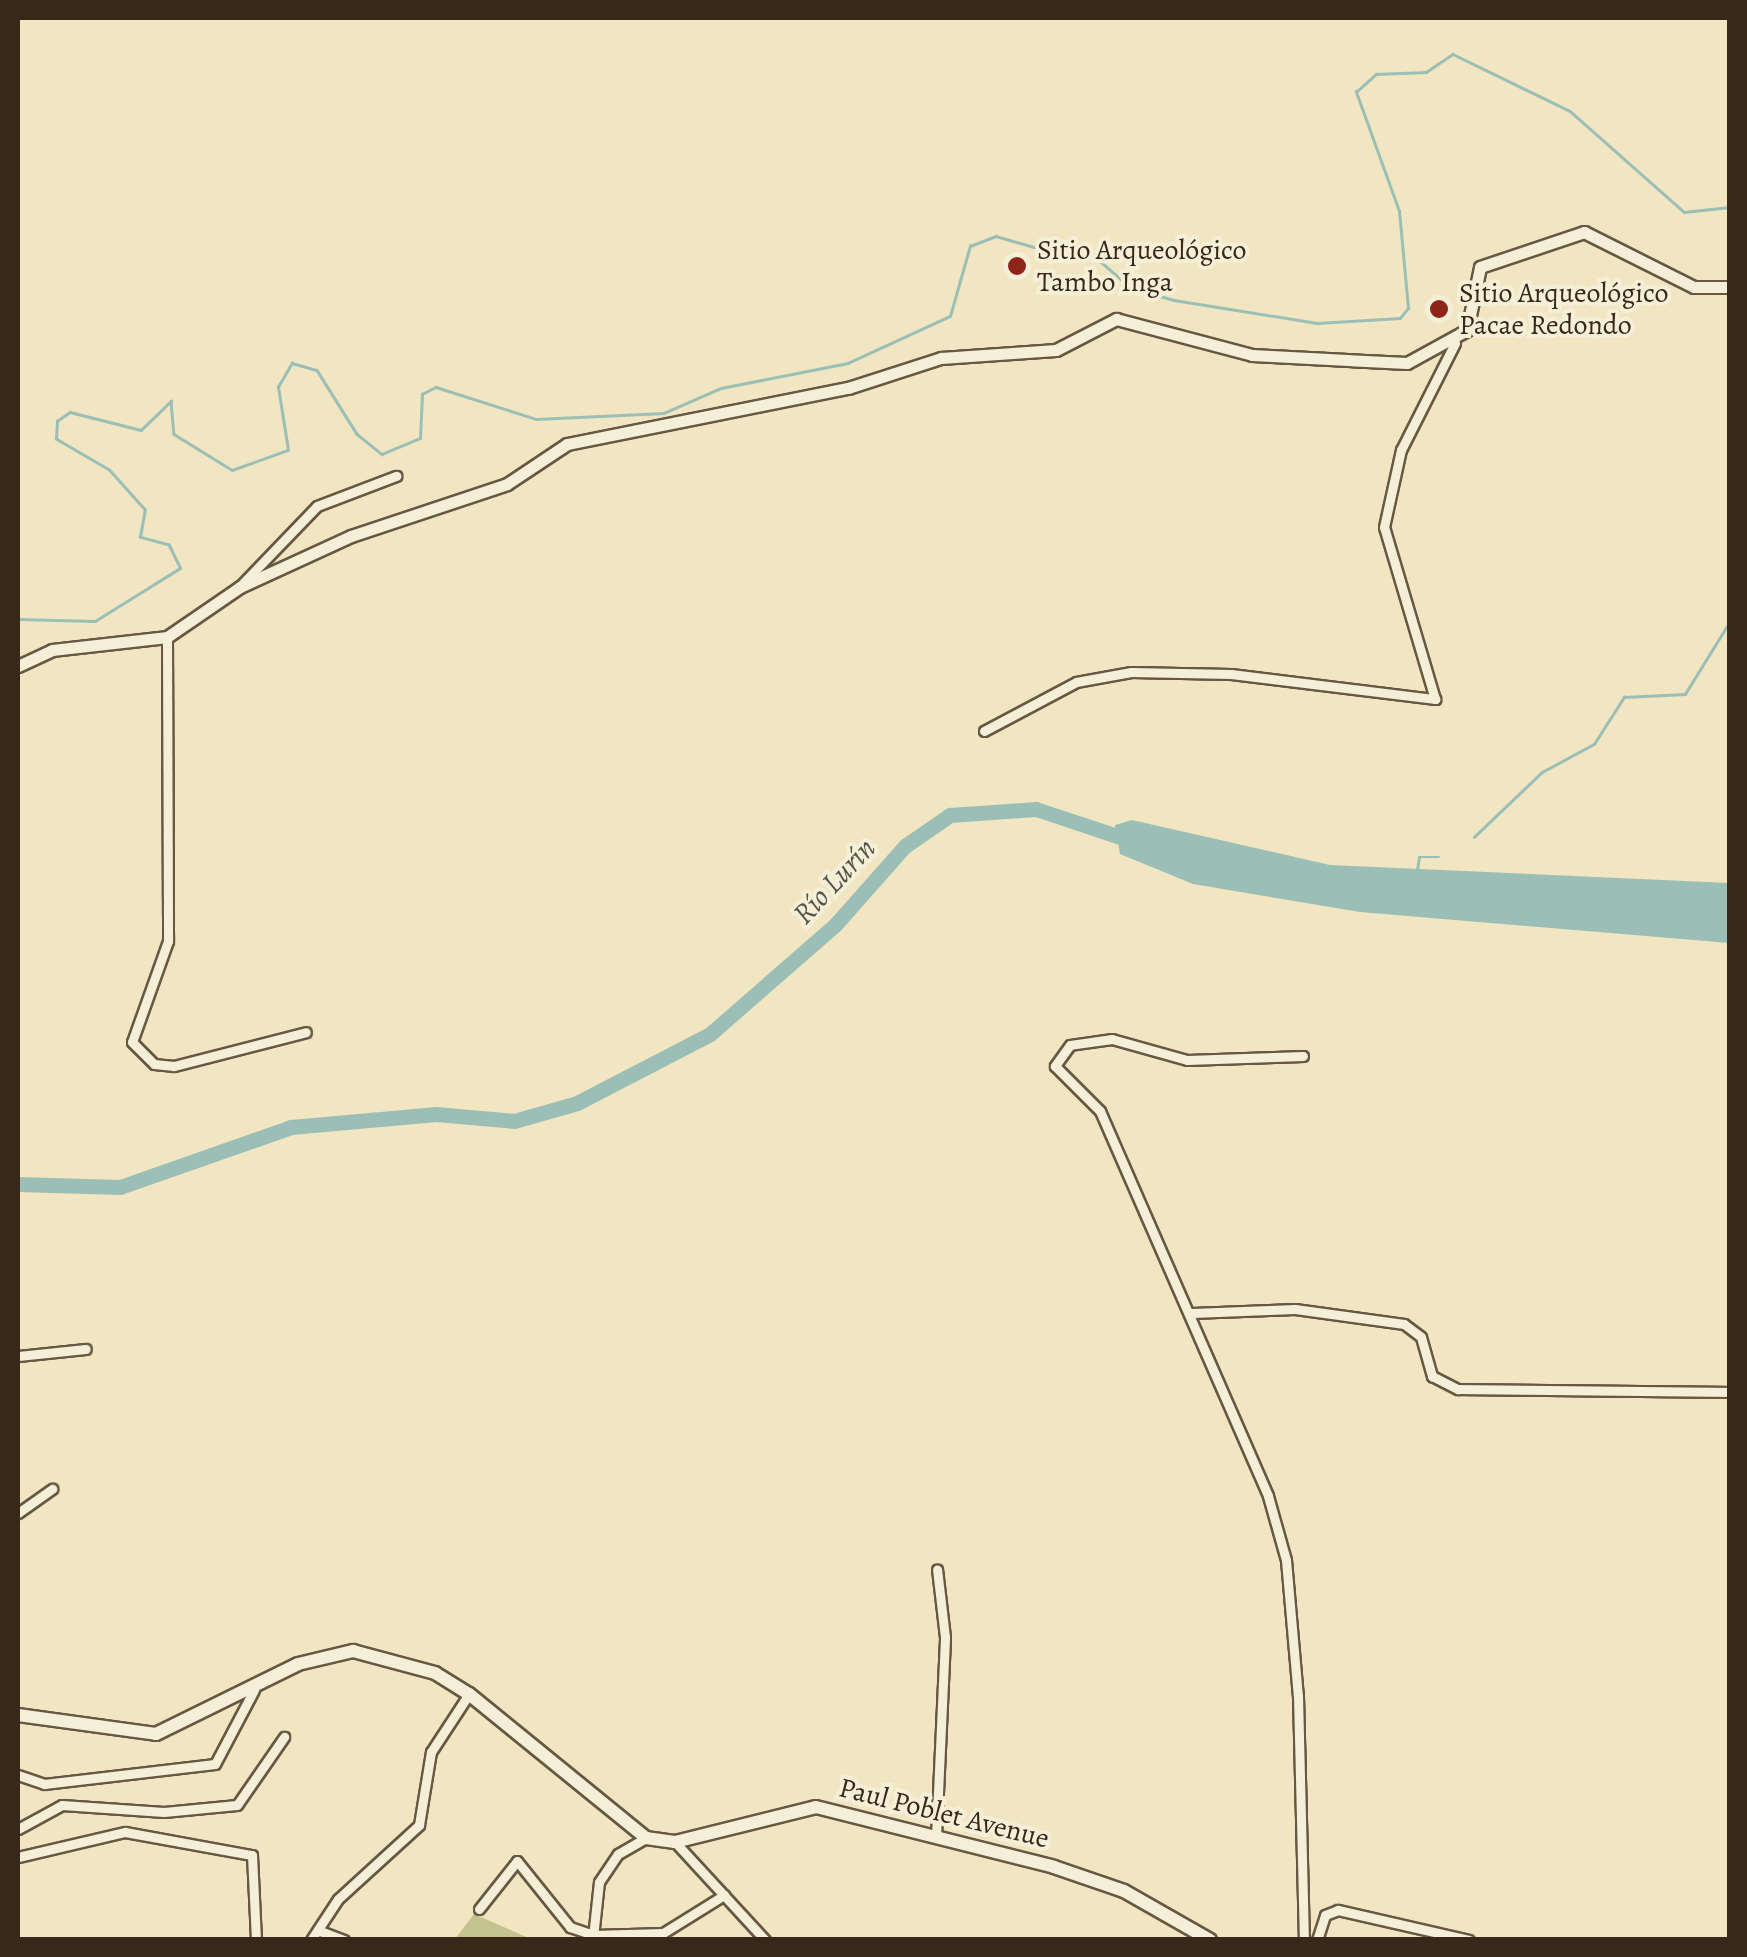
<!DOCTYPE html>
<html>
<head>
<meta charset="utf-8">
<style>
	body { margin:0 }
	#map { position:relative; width:1747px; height:1957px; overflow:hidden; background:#f1e6c1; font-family:Alegreya,serif }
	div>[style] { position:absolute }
	.green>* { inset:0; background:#c2c38d }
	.water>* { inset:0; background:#9bbfb6 }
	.stream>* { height:2.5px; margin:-1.25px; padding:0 1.25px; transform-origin:1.25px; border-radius:1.25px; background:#9bbfb6 }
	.river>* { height:15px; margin:-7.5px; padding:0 7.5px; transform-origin:7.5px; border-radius:7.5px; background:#9bbfb6 }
	.roads { filter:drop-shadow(2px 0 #665843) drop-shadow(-2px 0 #665843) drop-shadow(0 2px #665843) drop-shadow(0 -2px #665843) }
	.minor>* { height:9px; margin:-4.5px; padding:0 4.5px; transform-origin:4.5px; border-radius:4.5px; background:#f6efd7 }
	.tertiary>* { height:11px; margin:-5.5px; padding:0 5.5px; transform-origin:5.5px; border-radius:5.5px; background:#f6efd7 }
	.secondary>* { height:12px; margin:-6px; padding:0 6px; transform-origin:6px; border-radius:6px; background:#f6efd7 }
	.dots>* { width:28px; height:28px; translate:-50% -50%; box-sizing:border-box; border:5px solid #f6efd7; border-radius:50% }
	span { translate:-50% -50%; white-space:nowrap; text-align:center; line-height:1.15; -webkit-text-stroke:8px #f6efd7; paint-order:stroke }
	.poi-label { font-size:28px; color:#372819 }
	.left { translate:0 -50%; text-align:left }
	.street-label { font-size:28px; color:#372819 }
	.water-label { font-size:30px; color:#555548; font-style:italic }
	.frame { position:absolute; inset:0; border:20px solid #372819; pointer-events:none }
</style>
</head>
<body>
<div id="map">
	<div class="green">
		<div style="clip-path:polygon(474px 1914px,531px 1939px,455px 1939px)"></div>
	</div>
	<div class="water">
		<div style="clip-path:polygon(1132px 820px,1330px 865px,1729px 883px,1729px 943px,1360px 912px,1193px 884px,1120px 854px,1115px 825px)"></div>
	</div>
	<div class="stream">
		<div style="left:18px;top:619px;width:77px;rotate:1.5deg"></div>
		<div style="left:95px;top:621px;width:100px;rotate:-31.9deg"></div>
		<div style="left:180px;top:568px;width:25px;rotate:-116deg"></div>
		<div style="left:169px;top:545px;width:30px;rotate:-165deg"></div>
		<div style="left:140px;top:537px;width:27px;rotate:-80deg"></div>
		<div style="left:145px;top:510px;width:54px;rotate:-132deg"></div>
		<div style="left:109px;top:470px;width:61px;rotate:-149.7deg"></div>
		<div style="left:56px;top:439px;width:18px;rotate:-87deg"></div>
		<div style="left:57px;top:421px;width:16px;rotate:-35deg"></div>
		<div style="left:70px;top:412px;width:73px;rotate:14.2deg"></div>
		<div style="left:141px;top:430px;width:42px;rotate:-44deg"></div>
		<div style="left:171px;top:401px;width:33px;rotate:85deg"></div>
		<div style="left:174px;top:434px;width:68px;rotate:31.8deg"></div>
		<div style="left:232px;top:470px;width:59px;rotate:-19.7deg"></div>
		<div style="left:288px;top:450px;width:64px;rotate:-99deg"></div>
		<div style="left:278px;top:387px;width:28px;rotate:-60deg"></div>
		<div style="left:292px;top:363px;width:26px;rotate:16deg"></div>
		<div style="left:317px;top:370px;width:75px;rotate:58deg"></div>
		<div style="left:357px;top:434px;width:32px;rotate:39deg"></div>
		<div style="left:382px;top:454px;width:41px;rotate:-22.8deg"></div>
		<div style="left:420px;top:438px;width:44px;rotate:-87.4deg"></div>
		<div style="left:422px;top:394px;width:16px;rotate:-27deg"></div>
		<div style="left:436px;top:387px;width:105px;rotate:17.7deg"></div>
		<div style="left:536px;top:419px;width:128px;rotate:-2.7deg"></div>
		<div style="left:664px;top:413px;width:62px;rotate:-23.7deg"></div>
		<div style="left:721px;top:388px;width:129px;rotate:-11.1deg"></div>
		<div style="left:848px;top:363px;width:112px;rotate:-24.7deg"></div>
		<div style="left:950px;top:316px;width:73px;rotate:-74.1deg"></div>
		<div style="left:970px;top:246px;width:28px;rotate:-21deg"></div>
		<div style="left:996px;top:236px;width:57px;rotate:16.2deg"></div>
		<div style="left:1051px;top:252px;width:33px;rotate:-11deg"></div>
		<div style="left:1083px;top:246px;width:64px;rotate:41.2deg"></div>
		<div style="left:1131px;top:288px;width:45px;rotate:15.6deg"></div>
		<div style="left:1174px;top:300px;width:146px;rotate:9.1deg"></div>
		<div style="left:1318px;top:323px;width:82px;rotate:-3.5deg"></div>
		<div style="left:1400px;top:318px;width:13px;rotate:-51deg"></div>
		<div style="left:1408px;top:308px;width:97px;rotate:-95.3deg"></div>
		<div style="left:1399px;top:211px;width:127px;rotate:-109.9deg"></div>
		<div style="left:1356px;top:92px;width:27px;rotate:-42deg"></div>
		<div style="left:1376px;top:74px;width:50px;rotate:-2.3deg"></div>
		<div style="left:1426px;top:72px;width:32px;rotate:-34deg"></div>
		<div style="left:1453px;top:54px;width:130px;rotate:26deg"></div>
		<div style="left:1570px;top:111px;width:152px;rotate:41.5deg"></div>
		<div style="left:1684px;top:212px;width:46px;rotate:-6.2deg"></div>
		<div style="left:1474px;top:837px;width:94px;rotate:-43.7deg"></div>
		<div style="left:1542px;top:772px;width:59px;rotate:-28.3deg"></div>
		<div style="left:1594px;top:744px;width:56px;rotate:-57.4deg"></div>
		<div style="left:1624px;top:697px;width:61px;rotate:-2.8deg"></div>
		<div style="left:1685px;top:694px;width:86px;rotate:-58.3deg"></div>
		<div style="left:1417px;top:870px;width:13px;rotate:-81deg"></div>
		<div style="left:1419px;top:857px;width:20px"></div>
	</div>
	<div class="river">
		<div style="left:18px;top:1184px;width:102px;rotate:1.7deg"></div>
		<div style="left:120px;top:1187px;width:181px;rotate:-19.3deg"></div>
		<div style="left:291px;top:1127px;width:146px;rotate:-5.1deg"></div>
		<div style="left:436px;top:1114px;width:78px;rotate:5.1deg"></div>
		<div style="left:514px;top:1121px;width:66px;rotate:-15.9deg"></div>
		<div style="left:577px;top:1103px;width:150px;rotate:-27.4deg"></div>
		<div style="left:710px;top:1034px;width:166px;rotate:-41.1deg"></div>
		<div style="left:835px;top:925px;width:106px;rotate:-48.5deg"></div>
		<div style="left:905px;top:846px;width:55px;rotate:-34.6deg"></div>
		<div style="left:950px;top:815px;width:86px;rotate:-4deg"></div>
		<div style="left:1036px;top:809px;width:104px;rotate:18.4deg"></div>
	</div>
	<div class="roads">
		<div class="minor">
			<div style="left:242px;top:584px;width:108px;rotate:-46.1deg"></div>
			<div style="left:317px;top:506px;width:85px;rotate:-20.8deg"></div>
			<div style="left:167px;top:637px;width:304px;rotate:89.8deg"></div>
			<div style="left:168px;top:941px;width:107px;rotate:109.6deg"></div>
			<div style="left:132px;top:1042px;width:31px;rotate:45deg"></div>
			<div style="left:154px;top:1064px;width:20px;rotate:6deg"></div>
			<div style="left:174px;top:1066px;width:136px;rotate:-14.4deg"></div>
			<div style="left:984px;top:731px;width:104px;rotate:-28deg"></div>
			<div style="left:1076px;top:682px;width:56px;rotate:-10.3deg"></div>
			<div style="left:1131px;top:672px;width:100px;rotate:1.1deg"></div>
			<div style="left:1231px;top:674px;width:206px;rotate:7deg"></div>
			<div style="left:1435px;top:699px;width:179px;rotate:-106.5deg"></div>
			<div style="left:1384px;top:527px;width:79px;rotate:-77.6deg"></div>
			<div style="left:1401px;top:450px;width:120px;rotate:-63.2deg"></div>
			<div style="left:1303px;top:1056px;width:116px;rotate:178deg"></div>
			<div style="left:1187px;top:1060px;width:78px;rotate:-164.4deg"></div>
			<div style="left:1112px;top:1039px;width:42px;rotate:171.9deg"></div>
			<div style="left:1070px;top:1045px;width:26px;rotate:126deg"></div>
			<div style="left:1055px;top:1066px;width:64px;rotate:45deg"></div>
			<div style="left:1100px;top:1111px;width:420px;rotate:66.4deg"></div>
			<div style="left:1268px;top:1496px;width:66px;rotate:74.3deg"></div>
			<div style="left:1286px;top:1560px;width:137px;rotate:85deg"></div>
			<div style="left:1298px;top:1696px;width:244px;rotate:88.6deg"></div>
			<div style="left:1192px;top:1313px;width:103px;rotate:-2.2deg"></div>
			<div style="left:1295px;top:1309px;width:110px;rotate:7.8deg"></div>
			<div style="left:1404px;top:1324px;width:21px;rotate:37deg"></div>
			<div style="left:1421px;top:1337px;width:41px;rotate:74.2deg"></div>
			<div style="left:1432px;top:1376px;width:29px;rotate:27deg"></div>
			<div style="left:1458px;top:1389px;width:272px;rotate:0.6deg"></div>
			<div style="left:18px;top:1356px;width:68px;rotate:-5.9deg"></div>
			<div style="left:18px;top:1513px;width:42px;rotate:-35.2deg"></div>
			<div style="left:18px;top:1775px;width:28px;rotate:19deg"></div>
			<div style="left:44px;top:1784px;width:172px;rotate:-6.7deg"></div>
			<div style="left:215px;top:1764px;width:84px;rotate:-62.2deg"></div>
			<div style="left:18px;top:1829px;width:50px;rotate:-28.6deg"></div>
			<div style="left:62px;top:1805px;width:102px;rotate:3.9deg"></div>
			<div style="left:164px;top:1812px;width:73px;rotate:-5.5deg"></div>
			<div style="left:237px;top:1805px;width:83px;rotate:-55.3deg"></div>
			<div style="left:936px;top:1837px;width:200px;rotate:-87.4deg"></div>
			<div style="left:945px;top:1637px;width:68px;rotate:-96.7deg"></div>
			<div style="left:675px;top:1842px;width:133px;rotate:47.4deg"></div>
			<div style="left:18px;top:1857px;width:110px;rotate:-13.2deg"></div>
			<div style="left:125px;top:1832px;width:129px;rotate:10.3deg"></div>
			<div style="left:252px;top:1855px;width:85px;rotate:87.3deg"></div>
			<div style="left:479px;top:1909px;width:61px;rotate:-51.6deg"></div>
			<div style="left:517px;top:1861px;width:85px;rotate:51.2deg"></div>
			<div style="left:570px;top:1927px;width:24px;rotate:19deg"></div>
			<div style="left:593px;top:1935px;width:70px;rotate:-1.6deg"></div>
			<div style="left:663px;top:1933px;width:72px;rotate:-31.9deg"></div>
			<div style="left:320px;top:1931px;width:26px;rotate:21deg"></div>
			<div style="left:593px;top:1937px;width:55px;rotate:-83.8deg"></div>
			<div style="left:599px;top:1882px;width:34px;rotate:-56deg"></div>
			<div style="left:618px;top:1854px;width:32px;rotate:-30deg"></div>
			<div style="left:311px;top:1940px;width:49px;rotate:-56.6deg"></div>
			<div style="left:338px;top:1899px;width:110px;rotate:-42.4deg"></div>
			<div style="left:419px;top:1825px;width:74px;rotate:-80.7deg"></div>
			<div style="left:431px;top:1752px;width:69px;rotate:-56.8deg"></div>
			<div style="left:1317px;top:1940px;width:26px;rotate:-72deg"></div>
			<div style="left:1325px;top:1915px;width:14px;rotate:-21deg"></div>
			<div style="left:1338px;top:1910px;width:134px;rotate:12.9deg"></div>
		</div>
		<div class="tertiary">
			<div style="left:18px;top:666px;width:38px;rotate:-25deg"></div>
			<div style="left:52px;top:650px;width:116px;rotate:-6.4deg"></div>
			<div style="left:167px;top:637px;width:88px;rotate:-34.4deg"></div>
			<div style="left:240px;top:587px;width:122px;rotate:-24.7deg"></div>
			<div style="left:351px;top:536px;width:164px;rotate:-18.4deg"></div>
			<div style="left:507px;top:484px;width:72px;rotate:-33.7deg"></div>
			<div style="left:567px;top:444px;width:287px;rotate:-11.3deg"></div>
			<div style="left:848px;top:388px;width:98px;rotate:-17.9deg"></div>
			<div style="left:941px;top:358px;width:115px;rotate:-4deg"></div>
			<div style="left:1056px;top:350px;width:68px;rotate:-27.3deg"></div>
			<div style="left:1116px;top:319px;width:141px;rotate:14.8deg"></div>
			<div style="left:1252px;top:355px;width:155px;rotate:3deg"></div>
			<div style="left:1407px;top:363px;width:68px;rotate:-28.8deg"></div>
			<div style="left:1467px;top:330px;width:64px;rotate:-78.3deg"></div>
			<div style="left:1480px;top:267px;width:110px;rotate:-18.6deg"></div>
			<div style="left:1584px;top:232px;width:123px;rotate:26.6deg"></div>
			<div style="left:1694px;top:287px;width:36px"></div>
		</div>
		<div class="secondary">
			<div style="left:18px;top:1715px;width:139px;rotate:7.8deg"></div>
			<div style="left:156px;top:1734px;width:158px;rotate:-26.2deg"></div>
			<div style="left:298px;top:1664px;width:57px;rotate:-13.3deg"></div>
			<div style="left:353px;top:1651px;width:85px;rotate:15deg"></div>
			<div style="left:435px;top:1673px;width:40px;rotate:32deg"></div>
			<div style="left:469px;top:1694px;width:228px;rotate:39.1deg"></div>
			<div style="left:646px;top:1838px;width:29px;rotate:8deg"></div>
			<div style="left:675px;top:1842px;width:145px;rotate:-13.9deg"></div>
			<div style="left:816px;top:1807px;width:245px;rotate:14.1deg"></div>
			<div style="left:1054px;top:1867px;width:74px;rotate:18.9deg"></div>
			<div style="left:1124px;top:1891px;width:99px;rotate:29.7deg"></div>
		</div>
	</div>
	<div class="dots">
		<div style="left:1017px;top:266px;background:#8f2418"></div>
		<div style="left:1439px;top:309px;background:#8f2418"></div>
	</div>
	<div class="poi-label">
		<span class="left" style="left:1037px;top:266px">Sitio Arqueológico<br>Tambo Inga</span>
		<span class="left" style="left:1459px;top:309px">Sitio Arqueológico<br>Pacae Redondo</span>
	</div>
	<div class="street-label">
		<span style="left:944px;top:1813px;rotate:14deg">Paul Poblet Avenue</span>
	</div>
	<div class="water-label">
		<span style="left:834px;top:881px;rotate:-47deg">Río Lurín</span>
	</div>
	<div class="frame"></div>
</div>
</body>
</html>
